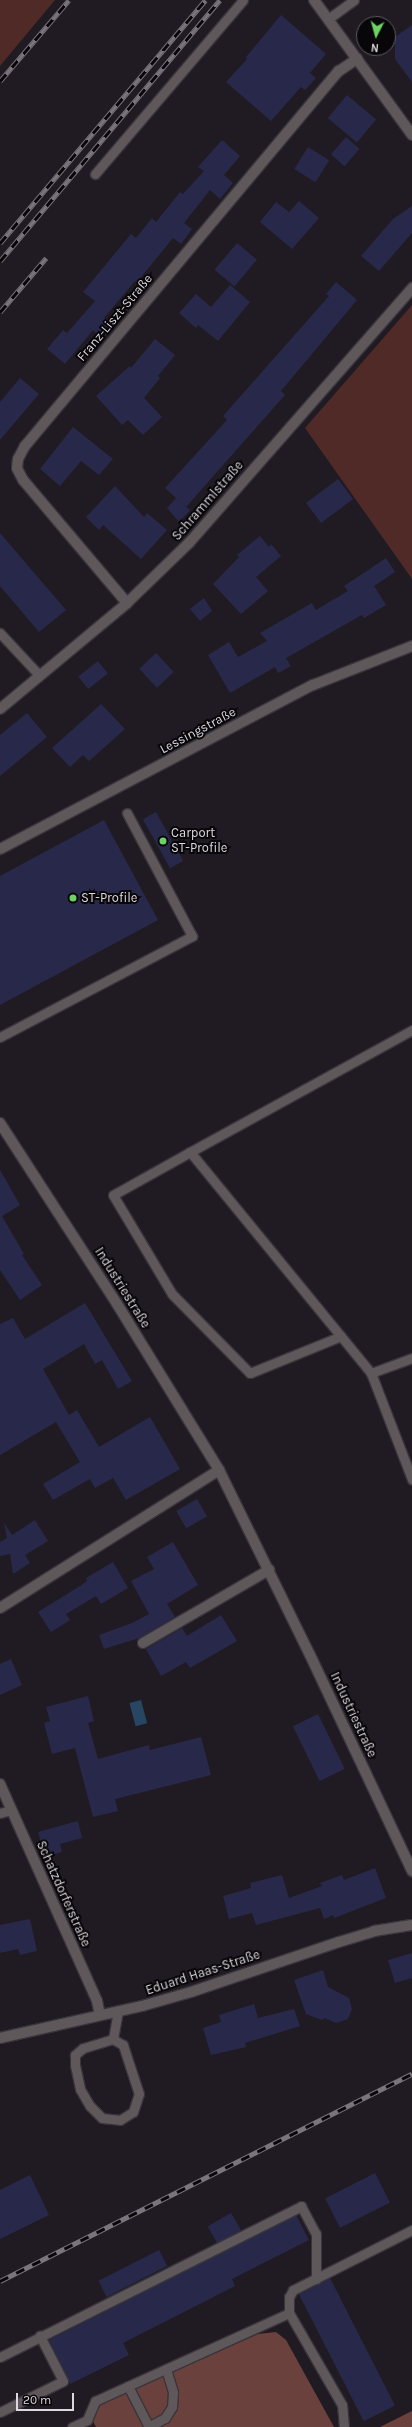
<!DOCTYPE html>
<html>
<head>
<meta charset="utf-8">
<style>
	body { margin:0 }
	#map { position:relative; width:412px; height:2427px; overflow:hidden; background:#201a22; font-family:Karla,sans-serif }
	div>[style] { position:absolute }
	.green>* { inset:0; background:#4f2a26 }
	.forest>* { inset:0; background:#6b413d }
	.water>* { inset:0; background:#274661; transform-origin:0 0 }
	.building>* { inset:0; background:#28294a; transform-origin:0 0 }
	.roads { filter:drop-shadow(1px 0 #3a353c) drop-shadow(-1px 0 #3a353c) drop-shadow(0 1px #3a353c) drop-shadow(0 -1px #3a353c) }
	.service>* { height:9px; margin:-4.5px; padding:0 4.5px; transform-origin:4.5px; border-radius:4.5px; background:#5e585b }
	.minor>* { height:10px; margin:-5px; padding:0 5px; transform-origin:5px; border-radius:5px; background:#5e585b }
	.rail>* { height:4.5px; margin-top:-2.25px; transform-origin:0; background:repeating-linear-gradient(90deg,#080609 0 9px,#7a747c 0 18px); box-sizing:border-box; border-block:1px solid #7a747c }
	.dots>* { width:11px; height:11px; translate:-50% -50%; box-sizing:border-box; border:2px solid #080609; border-radius:50% }
	span { translate:-50% -50%; white-space:nowrap; text-align:center; line-height:1.15; -webkit-text-stroke:4px #080609; paint-order:stroke }
	.street-label { font-size:13px; color:#ddd8df }
	.poi-label { font-size:13px; color:#ddd8df }
	.left { translate:0 -50%; text-align:left }
	.north { position:absolute; left:356px; top:16px; width:40px; height:40px; box-sizing:border-box; background:#080609; border:1px solid #5d5a5f; border-radius:50%; rotate:186deg; font-size:11px; font-weight:700; line-height:16px; text-align:center; color:#ddd8df }
	.north::after { content:''; display:block; margin:auto; width:14px; height:18px; background:#6ad363; clip-path:polygon(50% 0,100% 100%,50% 72%,0 100%) }
	.scale { position:absolute; left:16px; top:2393px; width:58px; height:18px; box-sizing:border-box; border:2px solid #ddd8df; border-top:0; padding-left:5px; font-size:12px; line-height:14px; white-space:nowrap; color:#ddd8df; -webkit-text-stroke:3px #080609; paint-order:stroke }
</style>
</head>
<body>
<div id="map">
	<div class="green">
		<div style="clip-path:polygon(0 0,55px 0,0 66px)"></div>
		<div style="clip-path:polygon(412px 305px,412px 579px,305px 428px)"></div>
	</div>
	<div class="forest">
		<div style="clip-path:polygon(276px 2332px,286px 2340px,334px 2427px,96px 2427px,87px 2410px,258px 2334px)"></div>
		<div style="clip-path:polygon(412px 2411px,412px 2427px,380px 2427px)"></div>
	</div>
	<div class="water">
		<div style="left:141px;top:1700px;width:24px;height:12px;rotate:75deg"></div>
	</div>
	<div class="building">
		<div style="clip-path:polygon(281px 15px,326px 54px,310px 73px,316px 78px,305px 90px,301px 87px,271px 121px,226px 82px,247px 59px,246px 57px)"></div>
		<div style="clip-path:polygon(412px 25px,412px 82px,395px 59px,395px 37px)"></div>
		<div style="left:347px;top:95px;width:38px;height:30px;rotate:40deg"></div>
		<div style="left:346px;top:137px;width:18px;height:23px;rotate:41deg"></div>
		<div style="clip-path:polygon(222px 140px,240px 156px,224px 175px,233px 183px,220px 199px,210px 190px,184px 223px,192px 229px,181px 244px,173px 238px,137px 282px,135px 281px,104px 318px,110px 323px,105px 330px,99px 336px,93px 330px,65px 364px,47px 349px,63px 330px,67px 333px,95px 301px,83px 292px,131px 234px,136px 238px,152px 218px,156px 222px,180px 192px,183px 194px,204px 171px,198px 167px)"></div>
		<div style="left:308px;top:147px;width:25px;height:26px;rotate:32deg"></div>
		<div style="clip-path:polygon(299px 201px,319px 218px,292px 249px,260px 222px,276px 202px,289px 212px)"></div>
		<div style="clip-path:polygon(412px 206px,412px 233px,379px 271px,361px 256px,393px 219px)"></div>
		<div style="left:237px;top:243px;width:26px;height:35px;rotate:40deg"></div>
		<div style="clip-path:polygon(336px 282px,357px 300px,281px 391px,285px 395px,186px 507px,165px 488px,227px 420px,223px 416px,329px 296px,326px 294px)"></div>
		<div style="clip-path:polygon(230px 285px,250px 302px,218px 341px,198px 325px,196px 328px,179px 313px,196px 294px,211px 307px)"></div>
		<div style="clip-path:polygon(155px 339px,175px 355px,158px 376px,160px 378px,144px 398px,162px 417px,143px 435px,128px 420px,122px 425px,96px 396px,130px 366px,131px 368px)"></div>
		<div style="clip-path:polygon(20px 378px,39px 394px,0 440px,0 402px)"></div>
		<div style="clip-path:polygon(73px 427px,113px 459px,99px 475px,81px 461px,60px 486px,40px 469px)"></div>
		<div style="left:338px;top:479px;width:25px;height:40px;rotate:53deg"></div>
		<div style="clip-path:polygon(115px 486px,144px 517px,147px 513px,167px 530px,141px 559px,103px 525px,99px 530px,86px 517px)"></div>
		<div style="clip-path:polygon(176px 498px,190px 510px,179px 522px,167px 508px)"></div>
		<div style="clip-path:polygon(0 533px,66px 610px,39px 632px,0 586px)"></div>
		<div style="clip-path:polygon(260px 536px,269px 547px,271px 544px,281px 556px,256px 577px,268px 591px,241px 614px,213px 584px,239px 557px,237px 555px)"></div>
		<div style="clip-path:polygon(386px 558px,395px 572px,374px 586px,386px 605px,364px 618px,362px 615px,286px 658px,291px 666px,278px 673px,275px 667px,230px 693px,208px 655px,229px 642px,238px 657px,267px 641px,260px 633px,312px 603px,316px 610px,348px 591px,344px 586px)"></div>
		<div style="clip-path:polygon(204px 598px,212px 611px,200px 621px,190px 609px)"></div>
		<div style="left:156px;top:653px;width:26px;height:23px;rotate:47deg"></div>
		<div style="left:98px;top:661px;width:16px;height:25px;rotate:52deg"></div>
		<div style="clip-path:polygon(101px 704px,125px 729px,89px 761px,83px 755px,70px 767px,52px 748px)"></div>
		<div style="clip-path:polygon(27px 713px,47px 737px,0 776px,0 735px)"></div>
		<div style="left:156px;top:812px;width:56px;height:15px;rotate:61deg"></div>
		<div style="clip-path:polygon(104px 820px,158px 920px,0 1005px,0 876px)"></div>
		<div style="clip-path:polygon(0 1170px,20px 1205px,2px 1216px,24px 1254px,22px 1255px,42px 1285px,20px 1300px,0 1270px)"></div>
		<div style="clip-path:polygon(85px 1303px,132px 1381px,118px 1389px,102px 1360px,95px 1364px,84px 1344px,43px 1369px,69px 1415px,77px 1410px,99px 1447px,150px 1417px,180px 1469px,126px 1500px,113px 1478px,95px 1488px,90px 1479px,53px 1500px,43px 1484px,80px 1462px,56px 1422px,0 1455px,0 1324px,13px 1318px,25px 1339px)"></div>
		<div style="left:197px;top:1499px;width:20px;height:24px;rotate:60deg"></div>
		<div style="clip-path:polygon(35px 1520px,48px 1541px,25px 1555px,30px 1563px,13px 1574px,10px 1554px,0 1556px,0 1542px,7px 1538px,4px 1523px,12px 1535px)"></div>
		<div style="clip-path:polygon(173px 1542px,198px 1585px,167px 1604px,175px 1617px,139px 1638px,104px 1649px,99px 1635px,132px 1623px,149px 1614px,131px 1581px,154px 1569px,147px 1557px)"></div>
		<div style="clip-path:polygon(113px 1562px,128px 1588px,101px 1604px,96px 1596px,66px 1614px,70px 1620px,51px 1632px,38px 1612px,80px 1586px,87px 1581px,86px 1578px)"></div>
		<div style="clip-path:polygon(221px 1615px,237px 1641px,190px 1668px,186px 1662px,161px 1676px,146px 1649px,182px 1628px,187px 1636px)"></div>
		<div style="clip-path:polygon(11px 1659px,22px 1685px,0 1695px,0 1664px)"></div>
		<div style="clip-path:polygon(88px 1696px,94px 1721px,88px 1723px,98px 1759px,149px 1745px,150px 1750px,201px 1737px,211px 1775px,115px 1799px,118px 1811px,93px 1817px,75px 1748px,52px 1754px,44px 1723px,50px 1721px,46px 1707px)"></div>
		<div style="left:318px;top:1714px;width:61px;height:28px;rotate:64deg"></div>
		<div style="clip-path:polygon(78px 1821px,82px 1838px,60px 1844px,62px 1852px,45px 1857px,38px 1832px)"></div>
		<div style="clip-path:polygon(375px 1868px,386px 1898px,334px 1918px,333px 1915px,324px 1919px,320px 1908px,256px 1925px,252px 1913px,229px 1919px,223px 1896px,251px 1888px,250px 1883px,282px 1875px,289px 1898px,322px 1886px,320px 1883px,342px 1875px,344px 1880px)"></div>
		<div style="clip-path:polygon(30px 1919px,37px 1951px,20px 1955px,18px 1949px,0 1953px,0 1925px)"></div>
		<div style="clip-path:polygon(412px 1953px,412px 1978px,395px 1983px,388px 1960px)"></div>
		<div style="clip-path:polygon(323px 1970px,328px 1987px,349px 1998px,352px 2009px,348px 2019px,336px 2023px,325px 2018px,322px 2020px,306px 2014px,294px 1980px)"></div>
		<div style="clip-path:polygon(254px 2004px,258px 2018px,294px 2009px,300px 2026px,245px 2043px,246px 2047px,211px 2055px,203px 2028px,221px 2022px,219px 2015px)"></div>
		<div style="left:375px;top:2173px;width:33px;height:56px;rotate:63deg"></div>
		<div style="clip-path:polygon(30px 2175px,49px 2215px,0 2239px,0 2190px)"></div>
		<div style="left:231px;top:2213px;width:20px;height:27px;rotate:60deg"></div>
		<div style="clip-path:polygon(296px 2215px,309px 2240px,232px 2279px,235px 2286px,123px 2343px,129px 2355px,70px 2384px,49px 2340px)"></div>
		<div style="left:159px;top:2250px;width:18px;height:68px;rotate:63deg"></div>
		<div style="left:330px;top:2278px;width:143px;height:35px;rotate:63deg"></div>
	</div>
	<div class="roads">
		<div class="service">
			<div style="left:328px;top:19px;width:32px;rotate:-36deg"></div>
			<div style="left:95px;top:174px;width:228px;rotate:-49.6deg"></div>
			<div style="left:0;top:633px;width:57px;rotate:47.1deg"></div>
			<div style="left:0;top:1037px;width:217px;rotate:-27.7deg"></div>
			<div style="left:192px;top:936px;width:139px;rotate:-117.9deg"></div>
			<div style="left:190px;top:1152px;width:88px;rotate:150.8deg"></div>
			<div style="left:113px;top:1195px;width:115px;rotate:59.2deg"></div>
			<div style="left:172px;top:1294px;width:111px;rotate:45.4deg"></div>
			<div style="left:250px;top:1373px;width:98px;rotate:-22.1deg"></div>
			<div style="left:412px;top:1358px;width:44px;rotate:159.9deg"></div>
			<div style="left:371px;top:1373px;width:114px;rotate:68.9deg"></div>
			<div style="left:371px;top:1373px;width:286px;rotate:-129.3deg"></div>
			<div style="left:190px;top:1152px;width:253px;rotate:-28.8deg"></div>
			<div style="left:0;top:1813px;width:11px;rotate:-15deg"></div>
			<div style="left:113px;top:2039px;width:31px;rotate:163deg"></div>
			<div style="left:83px;top:2048px;width:11px;rotate:139deg"></div>
			<div style="left:75px;top:2055px;width:10px;rotate:90deg"></div>
			<div style="left:75px;top:2065px;width:25px;rotate:78deg"></div>
			<div style="left:80px;top:2089px;width:20px;rotate:60deg"></div>
			<div style="left:90px;top:2106px;width:17px;rotate:45deg"></div>
			<div style="left:102px;top:2118px;width:18px;rotate:6deg"></div>
			<div style="left:120px;top:2120px;width:15px;rotate:-32deg"></div>
			<div style="left:133px;top:2112px;width:19px;rotate:-72deg"></div>
			<div style="left:139px;top:2094px;width:52px;rotate:-108.1deg"></div>
			<div style="left:123px;top:2045px;width:12px;rotate:-149deg"></div>
			<div style="left:113px;top:2039px;width:28px;rotate:-80deg"></div>
			<div style="left:0;top:2357px;width:337px;rotate:-26.6deg"></div>
			<div style="left:301px;top:2206px;width:32px;rotate:62deg"></div>
			<div style="left:316px;top:2234px;width:45px;rotate:90deg"></div>
			<div style="left:128px;top:2386px;width:46px;rotate:62.9deg"></div>
			<div style="left:0;top:2412px;width:70px;rotate:-26.2deg"></div>
			<div style="left:63px;top:2381px;width:51px;rotate:-117.1deg"></div>
			<div style="left:72px;top:2427px;width:17px;rotate:-25deg"></div>
			<div style="left:87px;top:2420px;width:21px;rotate:-67deg"></div>
			<div style="left:95px;top:2401px;width:213px;rotate:-24.4deg"></div>
			<div style="left:148px;top:2427px;width:19px;rotate:-28deg"></div>
			<div style="left:165px;top:2418px;width:13px;rotate:-58deg"></div>
			<div style="left:172px;top:2407px;width:15px;rotate:-86deg"></div>
			<div style="left:173px;top:2392px;width:24px;rotate:-107deg"></div>
			<div style="left:344px;top:2427px;width:22px;rotate:-95deg"></div>
			<div style="left:342px;top:2405px;width:106px;rotate:-119.9deg"></div>
			<div style="left:289px;top:2313px;width:16px;rotate:-90deg"></div>
			<div style="left:289px;top:2297px;width:8px;rotate:-60deg"></div>
			<div style="left:293px;top:2290px;width:133px;rotate:-26.8deg"></div>
		</div>
		<div class="minor">
			<div style="left:314px;top:0;width:167px;rotate:54deg"></div>
			<div style="left:127px;top:603px;width:161px;rotate:-130.2deg"></div>
			<div style="left:23px;top:480px;width:13px;rotate:-117deg"></div>
			<div style="left:17px;top:468px;width:9px;rotate:-84deg"></div>
			<div style="left:18px;top:459px;width:15px;rotate:-62deg"></div>
			<div style="left:25px;top:446px;width:489px;rotate:-50.1deg"></div>
			<div style="left:339px;top:71px;width:22px;rotate:-34deg"></div>
			<div style="left:0;top:709px;width:165px;rotate:-39.8deg"></div>
			<div style="left:127px;top:603px;width:86px;rotate:-44.1deg"></div>
			<div style="left:189px;top:543px;width:339px;rotate:-48.8deg"></div>
			<div style="left:0;top:849px;width:353px;rotate:-27.7deg"></div>
			<div style="left:313px;top:685px;width:106px;rotate:-21.5deg"></div>
			<div style="left:0;top:1123px;width:216px;rotate:57.1deg"></div>
			<div style="left:117px;top:1304px;width:195px;rotate:58.4deg"></div>
			<div style="left:219px;top:1470px;width:206px;rotate:63.8deg"></div>
			<div style="left:310px;top:1655px;width:239px;rotate:64.7deg"></div>
			<div style="left:0;top:1608px;width:259px;rotate:-32.2deg"></div>
			<div style="left:143px;top:1643px;width:146px;rotate:-30.1deg"></div>
			<div style="left:0;top:1784px;width:238px;rotate:65.9deg"></div>
			<div style="left:97px;top:2001px;width:14px;rotate:78deg"></div>
			<div style="left:0;top:2038px;width:146px;rotate:-12.7deg"></div>
			<div style="left:142px;top:2006px;width:51px;rotate:-15.9deg"></div>
			<div style="left:191px;top:1992px;width:156px;rotate:-18.7deg"></div>
			<div style="left:339px;top:1942px;width:37px;rotate:-17deg"></div>
			<div style="left:374px;top:1931px;width:38px;rotate:-9deg"></div>
		</div>
	</div>
	<div class="rail">
		<div style="left:0;top:81px;width:106px;rotate:-49.6deg"></div>
		<div style="left:0;top:243px;width:318px;rotate:-49.8deg"></div>
		<div style="left:0;top:261px;width:341px;rotate:-49.9deg"></div>
		<div style="left:0;top:312px;width:71px;rotate:-49.6deg"></div>
		<div style="left:0;top:2281px;width:461px;rotate:-26.7deg"></div>
	</div>
	<div class="dots">
		<div style="left:163px;top:841px;background:#6ad363"></div>
		<div style="left:73px;top:898px;background:#6ad363"></div>
	</div>
	<div class="street-label">
		<span style="left:115px;top:318px;rotate:-50deg">Franz-Liszt-Straße</span>
		<span style="left:208px;top:501px;rotate:-49deg">Schrammlstraße</span>
		<span style="left:198px;top:731px;rotate:-28deg">Lessingstraße</span>
		<span style="left:122px;top:1288px;rotate:58deg">Industriestraße</span>
		<span style="left:353px;top:1715px;rotate:65deg">Industriestraße</span>
		<span style="left:63px;top:1894px;rotate:66deg">Schatzdorferstraße</span>
		<span style="left:203px;top:1973px;rotate:-18deg">Eduard Haas-Straße</span>
	</div>
	<div class="poi-label">
		<span class="left" style="left:171px;top:841px">Carport<br>ST-Profile</span>
		<span class="left" style="left:81px;top:898px">ST-Profile</span>
	</div>
	<div class="north">N</div>
	<div class="scale">20 m</div>
</div>
</body>
</html>
